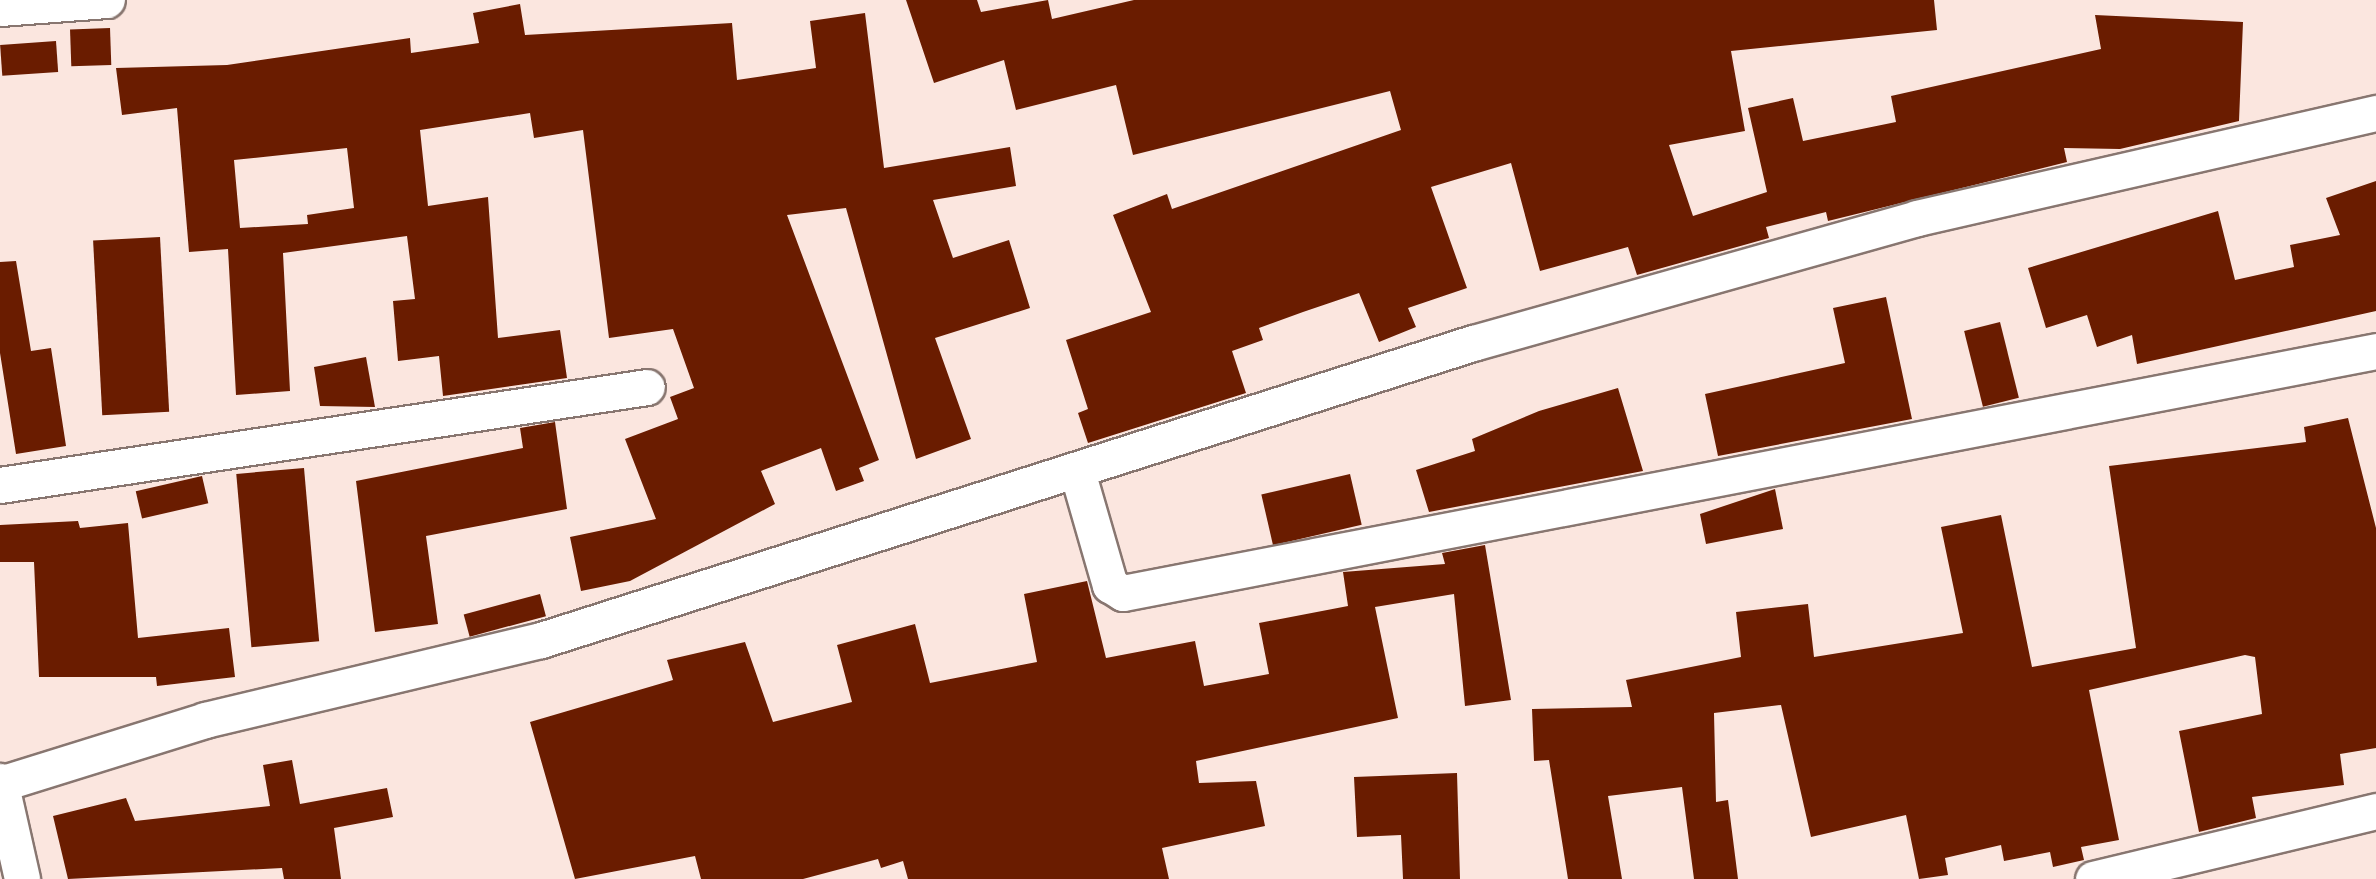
<!DOCTYPE html>
<html>
<head>
<meta charset="utf-8">
<style>
	body { margin:0 }
	#map { position:relative; width:2376px; height:879px; overflow:hidden; background:#fbe6df; font-family:"Fira Sans Condensed",sans-serif }
	div>[style] { position:absolute }
	.building>* { inset:0; background:#6a1c00; transform-origin:0 0 }
	.roads { filter:drop-shadow(2px 0 #887670) drop-shadow(-2px 0 #887670) drop-shadow(0 2px #887670) drop-shadow(0 -2px #887670) }
	.street>* { height:35px; margin:-17.5px; padding:0 17.5px; transform-origin:17.5px; border-radius:17.5px; background:#fff }
	span { translate:-50% -50%; white-space:nowrap; text-align:center; line-height:1.15; -webkit-text-stroke:10px #fff6f3; paint-order:stroke }
</style>
</head>
<body>
<div id="map">
	<div class="building">
		<div style="clip-path:polygon(906px 0,977px 0,981px 12px,1048px 0,1052px 19px,1134px 0,1934px 0,1937px 30px,1731px 51px,1745px 131px,1669px 145px,1693px 216px,1767px 192px,1748px 108px,1793px 98px,1803px 141px,1896px 122px,1891px 96px,2101px 49px,2095px 15px,2243px 22px,2239px 121px,2120px 149px,2064px 148px,2067px 162px,1828px 221px,1826px 212px,1766px 227px,1769px 238px,1637px 275px,1628px 247px,1540px 271px,1511px 163px,1431px 187px,1467px 288px,1408px 308px,1416px 327px,1379px 342px,1359px 293px,1303px 312px,1259px 328px,1263px 340px,1232px 351px,1246px 393px,1088px 443px,1078px 413px,1088px 409px,1066px 340px,1151px 312px,1113px 215px,1167px 194px,1172px 209px,1401px 130px,1390px 91px,1133px 155px,1116px 85px,1016px 110px,1004px 60px,934px 83px)"></div>
		<div style="clip-path:polygon(evenodd,520px 4px,525px 35px,732px 23px,737px 80px,816px 68px,810px 21px,865px 13px,884px 168px,1010px 147px,1016px 186px,933px 200px,953px 258px,1009px 240px,1030px 308px,935px 338px,971px 439px,916px 459px,846px 208px,787px 215px,879px 460px,859px 468px,864px 481px,836px 491px,821px 448px,761px 471px,775px 504px,630px 581px,581px 591px,570px 537px,656px 519px,625px 439px,678px 419px,670px 397px,694px 388px,673px 329px,609px 338px,583px 130px,534px 138px,530px 113px,420px 130px,428px 206px,488px 197px,498px 338px,560px 330px,567px 378px,443px 396px,439px 356px,398px 361px,393px 301px,415px 299px,407px 236px,283px 253px,290px 391px,236px 395px,228px 249px,189px 252px,177px 108px,122px 115px,116px 68px,227px 65px,410px 38px,411px 53px,479px 43px,473px 13px,520px 4px,347px 148px,354px 208px,307px 215px,308px 224px,240px 228px,234px 160px,347px 148px)"></div>
		<div style="left:110px;top:28px;width:37px;height:40px;rotate:88deg"></div>
		<div style="left:56px;top:41px;width:31px;height:56px;rotate:86deg"></div>
		<div style="clip-path:polygon(2376px 181px,2376px 311px,2137px 364px,2132px 335px,2097px 347px,2087px 315px,2046px 328px,2028px 268px,2218px 211px,2235px 280px,2294px 267px,2290px 245px,2340px 235px,2326px 198px)"></div>
		<div style="left:160px;top:237px;width:175px;height:67px;rotate:87deg"></div>
		<div style="clip-path:polygon(16px 261px,31px 351px,51px 348px,66px 446px,16px 454px,0 353px,0 262px)"></div>
		<div style="clip-path:polygon(1886px 297px,1912px 419px,1718px 456px,1705px 394px,1845px 363px,1833px 308px)"></div>
		<div style="left:2000px;top:322px;width:78px;height:37px;rotate:76deg"></div>
		<div style="clip-path:polygon(366px 357px,375px 407px,320px 406px,314px 367px)"></div>
		<div style="clip-path:polygon(1618px 388px,1643px 471px,1429px 512px,1416px 470px,1475px 451px,1472px 439px,1539px 411px)"></div>
		<div style="clip-path:polygon(2348px 418px,2376px 528px,2376px 748px,2340px 754px,2344px 785px,2252px 797px,2256px 818px,2199px 832px,2179px 731px,2262px 714px,2255px 657px,2245px 655px,2089px 690px,2119px 840px,2081px 847px,2084px 860px,2053px 867px,2050px 852px,2004px 861px,2001px 845px,1945px 858px,1948px 875px,1919px 879px,1906px 815px,1811px 837px,1781px 705px,1714px 713px,1716px 802px,1728px 800px,1738px 879px,1694px 879px,1682px 787px,1608px 796px,1622px 879px,1568px 879px,1549px 760px,1534px 761px,1532px 709px,1632px 707px,1626px 680px,1741px 657px,1736px 612px,1808px 604px,1814px 657px,1963px 633px,1941px 527px,2001px 515px,2032px 667px,2136px 648px,2109px 466px,2306px 442px,2304px 427px)"></div>
		<div style="clip-path:polygon(555px 422px,567px 509px,426px 536px,438px 624px,375px 632px,356px 481px,523px 448px,520px 428px)"></div>
		<div style="left:304px;top:468px;width:174px;height:68px;rotate:85deg"></div>
		<div style="left:1350px;top:474px;width:52px;height:91px;rotate:77deg"></div>
		<div style="left:202px;top:476px;width:28px;height:68px;rotate:77deg"></div>
		<div style="clip-path:polygon(1775px 489px,1783px 529px,1706px 544px,1700px 514px)"></div>
		<div style="clip-path:polygon(78px 521px,80px 528px,128px 523px,138px 638px,229px 628px,235px 677px,157px 686px,156px 677px,39px 677px,34px 562px,0 562px,0 525px)"></div>
		<div style="clip-path:polygon(1485px 545px,1511px 700px,1465px 706px,1454px 594px,1375px 607px,1398px 718px,1196px 761px,1199px 783px,1256px 781px,1265px 826px,1162px 848px,1169px 879px,908px 879px,903px 861px,881px 868px,878px 859px,803px 879px,701px 879px,695px 856px,575px 879px,530px 722px,673px 680px,667px 660px,745px 642px,773px 722px,852px 702px,837px 645px,915px 624px,930px 683px,1037px 662px,1024px 594px,1087px 581px,1106px 658px,1195px 641px,1204px 686px,1269px 674px,1259px 623px,1348px 606px,1343px 572px,1445px 564px,1442px 553px)"></div>
		<div style="left:540px;top:594px;width:23px;height:79px;rotate:75deg"></div>
		<div style="clip-path:polygon(292px 760px,300px 804px,387px 788px,393px 817px,334px 828px,341px 879px,284px 879px,282px 868px,68px 879px,53px 816px,126px 798px,135px 821px,270px 806px,263px 765px)"></div>
		<div style="clip-path:polygon(1457px 773px,1460px 879px,1403px 879px,1401px 835px,1357px 837px,1354px 777px)"></div>
	</div>
	<div class="roads">
		<div class="street">
			<div style="left:0;top:8px;width:107px;rotate:-4.3deg"></div>
			<div style="left:1077px;top:471px;width:119px;rotate:73.9deg"></div>
			<div style="left:1110px;top:585px;width:15px;rotate:32deg"></div>
			<div style="left:1123px;top:593px;width:1276px;rotate:-10.93deg"></div>
			<div style="left:0;top:485px;width:654px;rotate:-8.61deg"></div>
			<div style="left:0;top:781px;width:100px;rotate:77.3deg"></div>
			<div style="left:0;top:784px;width:215px;rotate:-17.3deg"></div>
			<div style="left:205px;top:720px;width:345px;rotate:-13.4deg"></div>
			<div style="left:541px;top:640px;width:978px;rotate:-17.68deg"></div>
			<div style="left:1473px;top:343px;width:461px;rotate:-15.7deg"></div>
			<div style="left:1917px;top:218px;width:471px;rotate:-12.9deg"></div>
			<div style="left:2093px;top:879px;width:291px;rotate:-13.5deg"></div>
		</div>
	</div>
</div>
</body>
</html>
